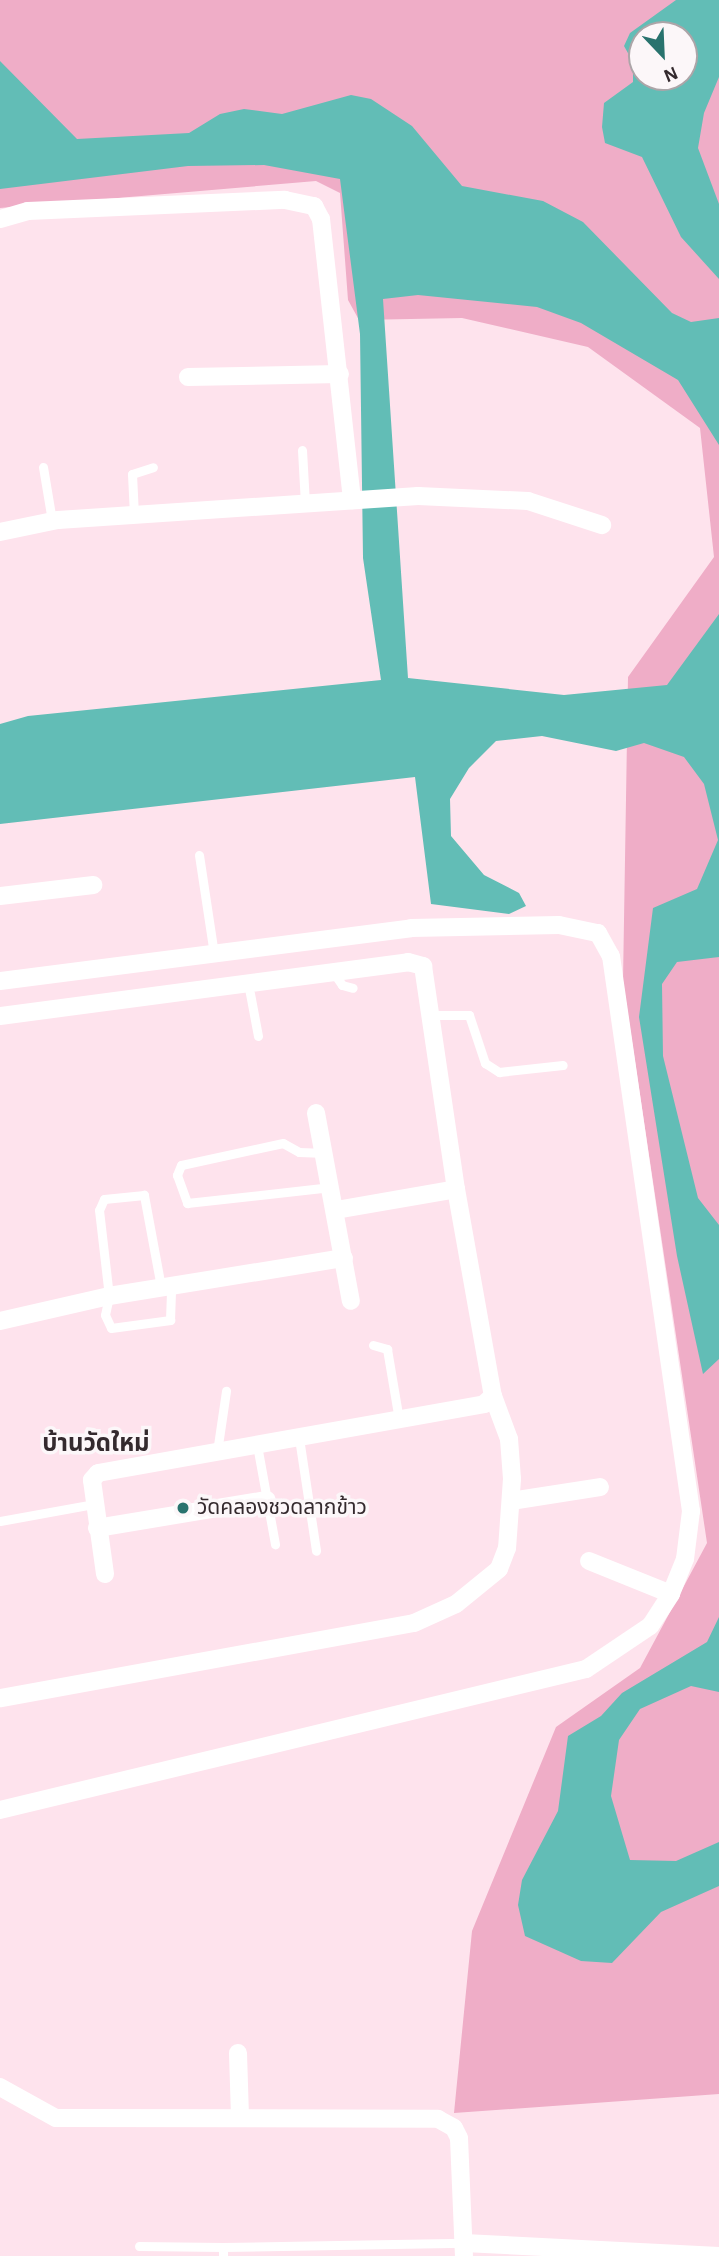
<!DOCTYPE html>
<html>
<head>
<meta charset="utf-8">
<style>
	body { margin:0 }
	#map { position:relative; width:719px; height:2256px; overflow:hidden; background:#fee3ed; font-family:"Alegreya Sans","Noto Sans Thai",sans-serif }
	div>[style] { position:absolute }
	.green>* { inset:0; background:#efadc7 }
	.water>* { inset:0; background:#62bdb6 }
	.lane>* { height:9px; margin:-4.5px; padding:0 4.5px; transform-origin:4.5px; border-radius:4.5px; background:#fff }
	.street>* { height:18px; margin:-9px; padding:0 9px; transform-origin:9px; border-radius:9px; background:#fff }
	.dots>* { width:19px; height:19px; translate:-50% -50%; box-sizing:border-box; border:4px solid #fcf7f9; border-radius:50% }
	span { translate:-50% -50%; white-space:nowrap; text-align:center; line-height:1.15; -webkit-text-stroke:7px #fcf7f9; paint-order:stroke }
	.poi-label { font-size:21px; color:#342a2e }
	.left { translate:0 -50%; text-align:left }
	.quarter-label { font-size:24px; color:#342a2e; font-weight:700 }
	.north { position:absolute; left:628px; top:21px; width:70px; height:70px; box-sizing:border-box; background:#fcf7f9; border:2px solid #aca5a8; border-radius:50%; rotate:157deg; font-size:19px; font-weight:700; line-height:28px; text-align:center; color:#342a2e }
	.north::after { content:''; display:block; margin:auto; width:24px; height:32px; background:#29736e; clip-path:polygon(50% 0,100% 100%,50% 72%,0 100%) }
</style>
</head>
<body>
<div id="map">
	<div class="green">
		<div style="clip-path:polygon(evenodd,0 0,719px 0,719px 2094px,454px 2113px,472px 1931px,556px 1727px,640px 1668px,707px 1543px,623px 981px,628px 677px,714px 557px,700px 428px,588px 347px,462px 318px,359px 320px,348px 300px,340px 193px,316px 181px,0 208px,0 0,642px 35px,684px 35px,684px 77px,642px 77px,642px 35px)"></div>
	</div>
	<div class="water">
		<div style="clip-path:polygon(evenodd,676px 0,719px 0,719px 77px,704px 113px,698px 148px,719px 204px,719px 279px,681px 237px,642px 157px,605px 143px,602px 127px,604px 103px,633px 82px,633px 62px,624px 46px,630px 33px,676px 0,642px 35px,684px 35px,684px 77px,642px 77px,642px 35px)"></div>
		<div style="clip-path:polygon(0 61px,77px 139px,189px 133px,220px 114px,244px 109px,282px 114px,351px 95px,371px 99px,412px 126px,462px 186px,543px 201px,583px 222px,672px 313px,691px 322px,719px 318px,719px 445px,678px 380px,581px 323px,537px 307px,418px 295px,383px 299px,408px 678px,564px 695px,667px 685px,719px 614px,719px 957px,677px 962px,662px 984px,663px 1056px,698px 1198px,719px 1225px,719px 1359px,703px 1374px,677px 1256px,639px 1017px,653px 908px,697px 889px,718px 840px,704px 784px,684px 757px,644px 743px,616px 751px,542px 736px,496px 741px,469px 768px,450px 799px,451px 836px,484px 875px,519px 893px,526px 906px,509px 914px,431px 904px,415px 777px,0 824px,0 724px,28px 716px,381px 680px,363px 558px,360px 334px,340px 179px,264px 165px,188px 166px,0 189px)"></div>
		<div style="clip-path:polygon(719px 1617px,719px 1692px,691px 1686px,640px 1709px,619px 1740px,611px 1796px,630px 1860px,676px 1861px,719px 1842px,719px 1886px,661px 1912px,612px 1963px,581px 1961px,525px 1936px,518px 1905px,522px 1880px,558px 1811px,568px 1736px,601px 1716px,622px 1693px,707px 1642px)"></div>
	</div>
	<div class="lane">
		<div style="left:302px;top:450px;width:53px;rotate:86.8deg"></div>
		<div style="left:43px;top:467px;width:55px;rotate:80.5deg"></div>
		<div style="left:134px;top:515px;width:41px;rotate:-92.8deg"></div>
		<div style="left:132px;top:474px;width:22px;rotate:-18deg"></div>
		<div style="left:199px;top:855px;width:100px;rotate:81.4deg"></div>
		<div style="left:333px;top:972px;width:16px;rotate:55deg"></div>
		<div style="left:342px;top:985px;width:11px;rotate:15deg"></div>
		<div style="left:248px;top:983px;width:54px;rotate:79.3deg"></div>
		<div style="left:432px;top:1015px;width:37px"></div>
		<div style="left:469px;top:1015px;width:51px;rotate:71.6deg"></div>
		<div style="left:485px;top:1063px;width:17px;rotate:33deg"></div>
		<div style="left:499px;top:1072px;width:64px;rotate:-6.2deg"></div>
		<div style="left:325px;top:1153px;width:26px;rotate:-178deg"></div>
		<div style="left:299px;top:1152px;width:18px;rotate:-151deg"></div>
		<div style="left:283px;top:1143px;width:104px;rotate:167.8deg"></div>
		<div style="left:181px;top:1165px;width:11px;rotate:112deg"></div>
		<div style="left:177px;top:1175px;width:30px;rotate:70deg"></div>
		<div style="left:187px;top:1203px;width:145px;rotate:-6.3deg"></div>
		<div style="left:161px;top:1287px;width:94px;rotate:-100.5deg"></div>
		<div style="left:144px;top:1195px;width:40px;rotate:174.3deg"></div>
		<div style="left:104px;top:1199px;width:12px;rotate:114deg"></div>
		<div style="left:99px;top:1210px;width:87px;rotate:83.4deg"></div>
		<div style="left:109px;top:1296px;width:19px;rotate:102deg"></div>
		<div style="left:105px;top:1315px;width:14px;rotate:65deg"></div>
		<div style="left:111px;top:1328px;width:60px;rotate:-7.7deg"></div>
		<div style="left:170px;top:1320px;width:34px;rotate:-88deg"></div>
		<div style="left:373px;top:1345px;width:15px;rotate:16deg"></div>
		<div style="left:387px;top:1349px;width:72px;rotate:80.4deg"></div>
		<div style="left:299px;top:1438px;width:114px;rotate:81.4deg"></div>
		<div style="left:257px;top:1445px;width:101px;rotate:79.7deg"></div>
		<div style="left:217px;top:1452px;width:62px;rotate:-81.6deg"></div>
		<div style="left:0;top:1521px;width:96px;rotate:-10.3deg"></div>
		<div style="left:139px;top:2246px;width:84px;rotate:0.7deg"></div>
		<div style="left:223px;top:2256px;width:9px;rotate:-90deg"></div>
		<div style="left:223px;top:2247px;width:241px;rotate:-1deg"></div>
	</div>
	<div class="street">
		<div style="left:0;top:219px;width:29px;rotate:-16deg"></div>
		<div style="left:28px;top:211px;width:257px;rotate:-2.5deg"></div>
		<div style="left:285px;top:200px;width:30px;rotate:12deg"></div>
		<div style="left:314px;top:206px;width:15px;rotate:62deg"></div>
		<div style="left:321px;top:219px;width:283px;rotate:83.7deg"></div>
		<div style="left:188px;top:377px;width:152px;rotate:-1.1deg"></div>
		<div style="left:0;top:532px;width:59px;rotate:-11.7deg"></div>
		<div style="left:58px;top:520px;width:361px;rotate:-3.8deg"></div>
		<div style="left:418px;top:496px;width:110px;rotate:2.6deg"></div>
		<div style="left:528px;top:501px;width:78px;rotate:18deg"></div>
		<div style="left:0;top:896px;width:94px;rotate:-6.7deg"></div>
		<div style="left:0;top:981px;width:414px;rotate:-7.3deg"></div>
		<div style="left:411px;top:928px;width:148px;rotate:-1.2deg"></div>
		<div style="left:559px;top:925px;width:40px;rotate:12deg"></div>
		<div style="left:598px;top:933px;width:26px;rotate:61deg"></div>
		<div style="left:611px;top:956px;width:561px;rotate:81.8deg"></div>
		<div style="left:691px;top:1511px;width:48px;rotate:97.1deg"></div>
		<div style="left:685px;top:1559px;width:38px;rotate:112deg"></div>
		<div style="left:671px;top:1594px;width:38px;rotate:123deg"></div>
		<div style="left:650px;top:1626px;width:77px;rotate:146.1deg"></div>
		<div style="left:586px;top:1669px;width:603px;rotate:166.47deg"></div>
		<div style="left:0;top:1016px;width:412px;rotate:-7.5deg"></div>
		<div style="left:408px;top:962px;width:16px;rotate:15deg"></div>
		<div style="left:423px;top:966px;width:225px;rotate:81.6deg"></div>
		<div style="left:456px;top:1189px;width:210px;rotate:79.9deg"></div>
		<div style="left:493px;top:1396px;width:46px;rotate:69.6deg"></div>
		<div style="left:509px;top:1439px;width:40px;rotate:85.7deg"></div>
		<div style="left:512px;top:1479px;width:69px;rotate:94.1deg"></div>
		<div style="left:507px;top:1548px;width:22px;rotate:111deg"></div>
		<div style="left:499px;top:1569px;width:55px;rotate:140.9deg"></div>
		<div style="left:456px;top:1604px;width:46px;rotate:155.7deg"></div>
		<div style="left:414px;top:1623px;width:421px;rotate:169.7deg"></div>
		<div style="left:316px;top:1113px;width:191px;rotate:79.5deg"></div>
		<div style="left:336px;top:1210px;width:122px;rotate:-9.9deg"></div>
		<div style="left:0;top:1321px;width:112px;rotate:-12.9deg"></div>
		<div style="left:109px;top:1296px;width:238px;rotate:-9.2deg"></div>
		<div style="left:511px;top:1501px;width:90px;rotate:-8.9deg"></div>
		<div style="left:97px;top:1528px;width:172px;rotate:-9.4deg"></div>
		<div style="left:589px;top:1561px;width:88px;rotate:21.9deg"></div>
		<div style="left:105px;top:1574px;width:95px;rotate:-97.9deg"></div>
		<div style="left:92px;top:1480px;width:9px;rotate:-49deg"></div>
		<div style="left:98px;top:1473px;width:392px;rotate:-10.1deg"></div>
		<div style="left:484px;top:1404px;width:12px;rotate:-42deg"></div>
		<div style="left:238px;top:2053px;width:65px;rotate:88.2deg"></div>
		<div style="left:0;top:2087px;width:64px;rotate:29deg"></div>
		<div style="left:56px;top:2118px;width:382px;rotate:0.1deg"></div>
		<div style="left:438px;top:2119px;width:18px;rotate:29deg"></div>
		<div style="left:454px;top:2128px;width:11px;rotate:63deg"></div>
		<div style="left:459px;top:2138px;width:118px;rotate:87.6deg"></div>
		<div style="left:464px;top:2243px;width:255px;rotate:2.9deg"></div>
	</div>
	<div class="dots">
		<div style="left:183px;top:1508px;background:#29736e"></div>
	</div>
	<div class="poi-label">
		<span class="left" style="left:197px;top:1508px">วัดคลองชวดลากข้าว</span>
	</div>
	<div class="quarter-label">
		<span style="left:96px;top:1445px">บ้านวัดใหม่</span>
	</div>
	<div class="north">N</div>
</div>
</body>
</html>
